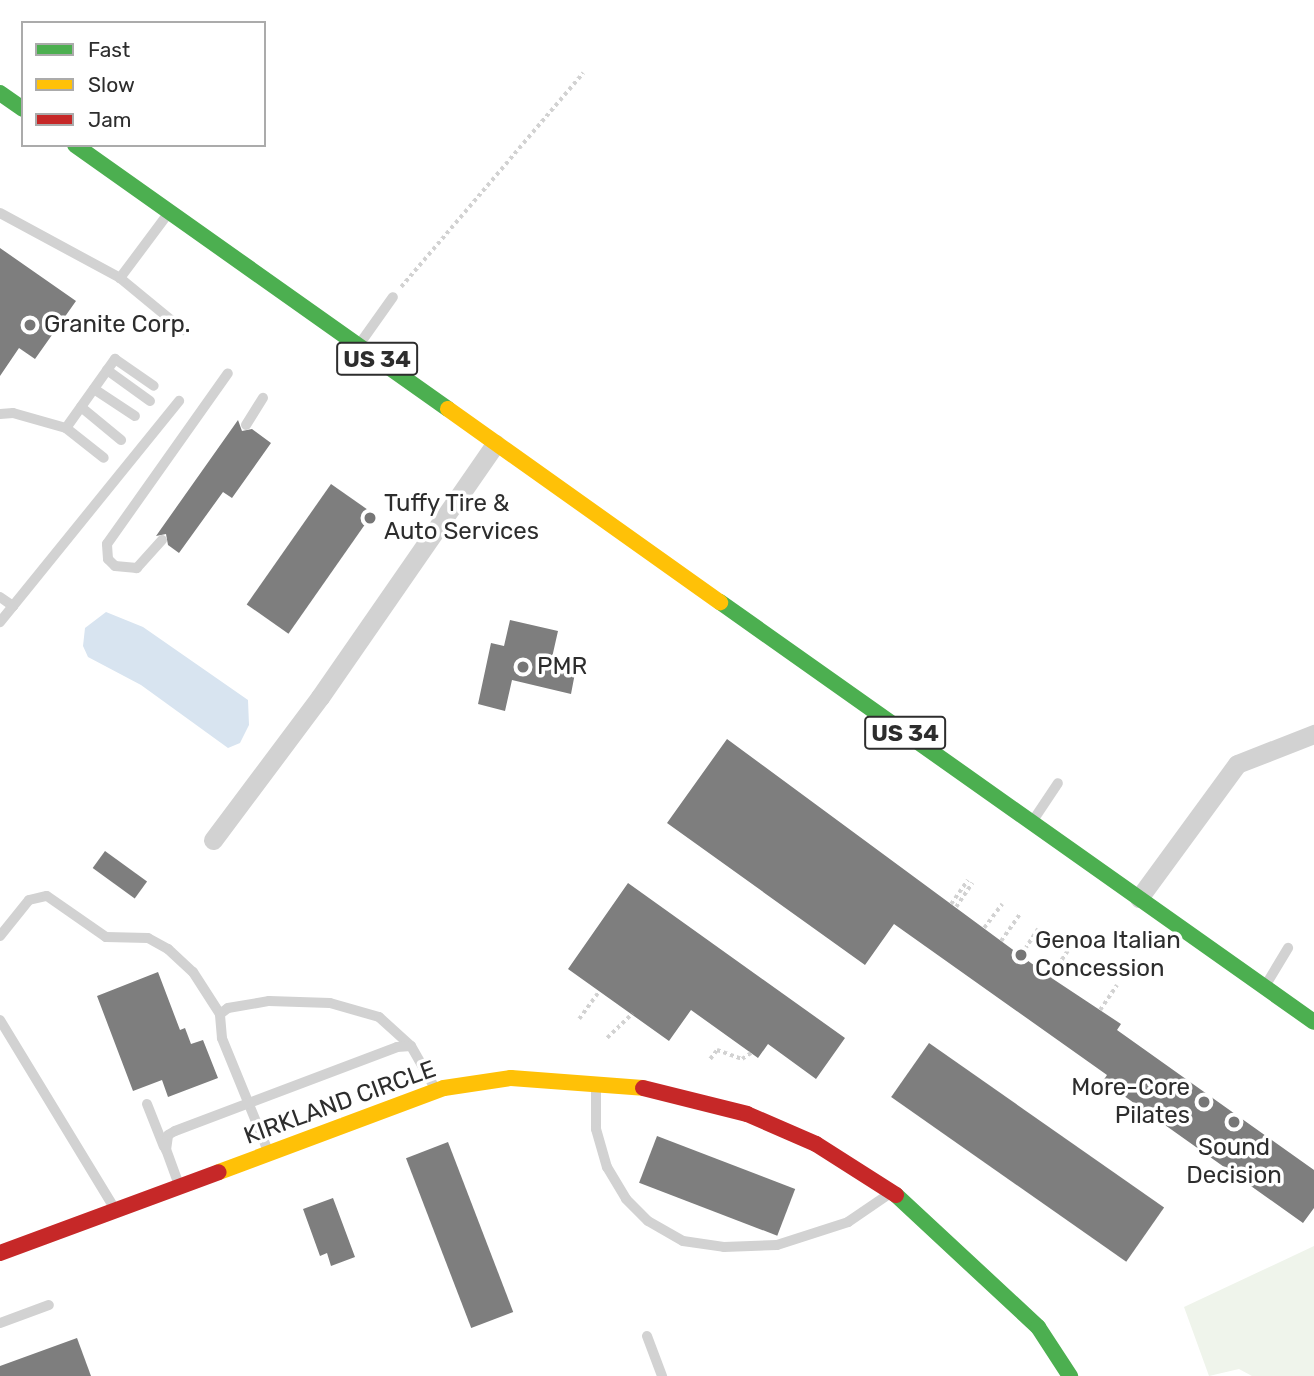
<!DOCTYPE html>
<html>
<head>
<meta charset="utf-8">
<style>
	body { margin:0 }
	#map { position:relative; width:1314px; height:1376px; overflow:hidden; background:#fff; font-family:Rubik,sans-serif }
	div>[style] { position:absolute }
	.green>* { inset:0; background:#eff4eb }
	.water>* { inset:0; background:#d8e4f0 }
	.building>* { inset:0; background:#7e7e7e; transform-origin:0 0 }
	.path>* { height:3.5px; margin-top:-1.75px; transform-origin:0; background:repeating-linear-gradient(90deg,#d2d2d2 0 3.5px,transparent 0 7px) }
	.lane>* { height:10px; margin:-5px; padding:0 5px; transform-origin:5px; border-radius:5px; background:#d2d2d2 }
	.street>* { height:19px; margin:-9.5px; padding:0 9.5px; transform-origin:9.5px; border-radius:9.5px; background:#d2d2d2 }
	.fast>* { height:16px; margin:-8px; padding:0 8px; transform-origin:8px; border-radius:8px; background:#4caf50 }
	.slow>* { height:16px; margin:-8px; padding:0 8px; transform-origin:8px; border-radius:8px; background:#ffc107 }
	.jam>* { height:16px; margin:-8px; padding:0 8px; transform-origin:8px; border-radius:8px; background:#c62828 }
	.dots>* { width:19px; height:19px; translate:-50% -50%; box-sizing:border-box; border:4px solid #fff; border-radius:50% }
	span { translate:-50% -50%; white-space:nowrap; text-align:center; line-height:1.15; -webkit-text-stroke:7px #fff; paint-order:stroke }
	.shield-label span { padding:2px 5px; background:#fff; border:2px solid; border-radius:5px; -webkit-text-stroke-width:0 }
	.shield-label { font-size:23px; color:#2d2d2d; font-weight:700 }
	.poi-label { font-size:24px; color:#2d2d2d }
	.left { translate:0 -50%; text-align:left }
	.right { translate:-100% -50%; text-align:right }
	.street-label { font-size:24px; color:#2d2d2d }
	.legend { position:absolute; left:21px; top:21px; width:245px; height:126px; box-sizing:border-box; background:#fff; border:2px solid #ababab; margin:0; padding:9px 12px; list-style:none; font-size:21px; color:#2d2d2d }
	.legend li { display:flex; align-items:center; gap:14px; height:35px }
	.legend b { width:35px; border:2px solid #ababab }
</style>
</head>
<body>
<div id="map">
	<div class="green">
		<div style="clip-path:polygon(1314px 1246px,1314px 1376px,1252px 1376px,1239px 1369px,1209px 1376px,1184px 1307px)"></div>
	</div>
	<div class="water">
		<div style="clip-path:polygon(106px 612px,143px 627px,248px 700px,249px 725px,240px 743px,228px 748px,141px 685px,88px 657px,83px 646px,85px 628px)"></div>
	</div>
	<div class="building">
		<div style="clip-path:polygon(0 248px,76px 301px,35px 359px,19px 348px,0 376px)"></div>
		<div style="clip-path:polygon(238px 420px,242px 431px,252px 429px,271px 443px,232px 498px,223px 492px,179px 553px,168px 545px,166px 534px,156px 536px)"></div>
		<div style="left:331px;top:484px;width:51px;height:147px;rotate:35deg"></div>
		<div style="clip-path:polygon(510px 620px,558px 631px,551px 662px,575px 673px,571px 694px,512px 680px,505px 711px,478px 704px,491px 643px,504px 646px)"></div>
		<div style="clip-path:polygon(727px 739px,1050px 977px,1121px 1024px,1117px 1030px,1314px 1170px,1314px 1208px,1303px 1223px,1103px 1081px,1107px 1075px,894px 924px,865px 965px,667px 823px)"></div>
		<div style="left:105px;top:851px;width:52px;height:21px;rotate:36deg"></div>
		<div style="clip-path:polygon(628px 883px,845px 1038px,816px 1079px,768px 1044px,758px 1058px,691px 1010px,669px 1041px,568px 969px)"></div>
		<div style="clip-path:polygon(158px 972px,180px 1030px,185px 1028px,191px 1044px,203px 1040px,218px 1078px,168px 1097px,162px 1080px,133px 1091px,97px 996px)"></div>
		<div style="left:929px;top:1043px;width:287px;height:66px;rotate:35deg"></div>
		<div style="left:657px;top:1136px;width:148px;height:50px;rotate:21deg"></div>
		<div style="left:448px;top:1142px;width:182px;height:45px;rotate:69deg"></div>
		<div style="clip-path:polygon(333px 1198px,355px 1257px,331px 1266px,327px 1253px,320px 1256px,303px 1209px)"></div>
		<div style="clip-path:polygon(77px 1338px,91px 1376px,0 1376px,0 1366px)"></div>
	</div>
	<div class="path">
		<div style="left:401px;top:287px;width:281px;rotate:-49.6deg"></div>
		<div style="left:951px;top:904px;width:29px;rotate:-55deg"></div>
		<div style="left:956px;top:907px;width:29px;rotate:-56deg"></div>
		<div style="left:984px;top:928px;width:30px;rotate:-53deg"></div>
		<div style="left:1001px;top:941px;width:32px;rotate:-55deg"></div>
		<div style="left:1021px;top:955px;width:31px;rotate:-57deg"></div>
		<div style="left:1050px;top:977px;width:32px;rotate:-56deg"></div>
		<div style="left:1100px;top:1010px;width:30px;rotate:-56deg"></div>
		<div style="left:579px;top:1019px;width:34px;rotate:-54deg"></div>
		<div style="left:607px;top:1038px;width:35px;rotate:-44deg"></div>
		<div style="left:710px;top:1059px;width:11px;rotate:-52deg"></div>
		<div style="left:717px;top:1050px;width:27px;rotate:20deg"></div>
		<div style="left:742px;top:1059px;width:11px;rotate:-34deg"></div>
	</div>
	<div class="lane">
		<div style="left:0;top:213px;width:136px;rotate:28.4deg"></div>
		<div style="left:167px;top:215px;width:79px;rotate:126.7deg"></div>
		<div style="left:120px;top:278px;width:82px;rotate:39.5deg"></div>
		<div style="left:361px;top:342px;width:55px;rotate:-54.6deg"></div>
		<div style="left:107px;top:370px;width:53px;rotate:35.8deg"></div>
		<div style="left:94px;top:389px;width:49px;rotate:33.4deg"></div>
		<div style="left:81px;top:407px;width:52px;rotate:39.5deg"></div>
		<div style="left:0;top:414px;width:13px;rotate:-4deg"></div>
		<div style="left:13px;top:413px;width:55px;rotate:15.8deg"></div>
		<div style="left:66px;top:428px;width:48px;rotate:38.3deg"></div>
		<div style="left:246px;top:425px;width:32px;rotate:-58deg"></div>
		<div style="left:66px;top:428px;width:85px;rotate:-54.6deg"></div>
		<div style="left:115px;top:359px;width:47px;rotate:34.7deg"></div>
		<div style="left:162px;top:540px;width:38px;rotate:132deg"></div>
		<div style="left:137px;top:568px;width:22px;rotate:-175deg"></div>
		<div style="left:115px;top:566px;width:10px;rotate:-135deg"></div>
		<div style="left:108px;top:559px;width:15px;rotate:-94deg"></div>
		<div style="left:107px;top:544px;width:209px;rotate:-54.7deg"></div>
		<div style="left:0;top:597px;width:16px;rotate:35deg"></div>
		<div style="left:13px;top:606px;width:21px;rotate:129deg"></div>
		<div style="left:13px;top:606px;width:264px;rotate:-51deg"></div>
		<div style="left:1034px;top:819px;width:43px;rotate:-56.3deg"></div>
		<div style="left:0;top:936px;width:46px;rotate:-51.1deg"></div>
		<div style="left:29px;top:900px;width:18px;rotate:-13deg"></div>
		<div style="left:47px;top:896px;width:72px;rotate:34.8deg"></div>
		<div style="left:106px;top:937px;width:42px;rotate:1.4deg"></div>
		<div style="left:148px;top:938px;width:23px;rotate:29deg"></div>
		<div style="left:168px;top:949px;width:34px;rotate:43deg"></div>
		<div style="left:193px;top:972px;width:50px;rotate:57.3deg"></div>
		<div style="left:1267px;top:983px;width:41px;rotate:-59deg"></div>
		<div style="left:0;top:1020px;width:221px;rotate:58.7deg"></div>
		<div style="left:596px;top:1085px;width:44px;rotate:90deg"></div>
		<div style="left:596px;top:1129px;width:40px;rotate:74deg"></div>
		<div style="left:607px;top:1167px;width:37px;rotate:59deg"></div>
		<div style="left:626px;top:1199px;width:31px;rotate:45deg"></div>
		<div style="left:648px;top:1221px;width:40px;rotate:29.7deg"></div>
		<div style="left:683px;top:1241px;width:41px;rotate:8.3deg"></div>
		<div style="left:724px;top:1247px;width:53px;rotate:-2.2deg"></div>
		<div style="left:777px;top:1245px;width:75px;rotate:-17.9deg"></div>
		<div style="left:848px;top:1222px;width:53px;rotate:-34.3deg"></div>
		<div style="left:147px;top:1104px;width:46px;rotate:68.4deg"></div>
		<div style="left:268px;top:1151px;width:122px;rotate:-112.2deg"></div>
		<div style="left:222px;top:1038px;width:24px;rotate:-95deg"></div>
		<div style="left:220px;top:1014px;width:10px;rotate:-37deg"></div>
		<div style="left:228px;top:1008px;width:42px;rotate:-9.7deg"></div>
		<div style="left:269px;top:1001px;width:61px;rotate:1.9deg"></div>
		<div style="left:330px;top:1003px;width:51px;rotate:15.9deg"></div>
		<div style="left:379px;top:1017px;width:43px;rotate:42.2deg"></div>
		<div style="left:179px;top:1185px;width:37px;rotate:-110deg"></div>
		<div style="left:166px;top:1150px;width:15px;rotate:-82deg"></div>
		<div style="left:168px;top:1135px;width:8px;rotate:-30deg"></div>
		<div style="left:175px;top:1131px;width:237px;rotate:-20.7deg"></div>
		<div style="left:397px;top:1047px;width:14px;rotate:-4deg"></div>
		<div style="left:411px;top:1046px;width:51px;rotate:60.4deg"></div>
		<div style="left:0;top:1323px;width:52px;rotate:-20.2deg"></div>
		<div style="left:647px;top:1336px;width:43px;rotate:69.4deg"></div>
	</div>
	<div class="street">
		<div style="left:213px;top:840px;width:179px;rotate:-53.2deg"></div>
		<div style="left:320px;top:697px;width:308px;rotate:-55.3deg"></div>
		<div style="left:1139px;top:898px;width:166px;rotate:-53.8deg"></div>
		<div style="left:1237px;top:764px;width:83px;rotate:-21.3deg"></div>
	</div>
	<div class="fast">
		<div style="left:0;top:93px;width:28px;rotate:35deg"></div>
		<div style="left:75px;top:145px;width:457px;rotate:35.3deg"></div>
		<div style="left:720px;top:602px;width:727px;rotate:35.26deg"></div>
		<div style="left:896px;top:1195px;width:194px;rotate:42.9deg"></div>
		<div style="left:1038px;top:1327px;width:59px;rotate:56.9deg"></div>
	</div>
	<div class="slow">
		<div style="left:448px;top:409px;width:334px;rotate:35.4deg"></div>
		<div style="left:219px;top:1172px;width:240px;rotate:-20.5deg"></div>
		<div style="left:444px;top:1088px;width:68px;rotate:-8.5deg"></div>
		<div style="left:511px;top:1078px;width:132px;rotate:4.3deg"></div>
	</div>
	<div class="jam">
		<div style="left:643px;top:1088px;width:107px;rotate:14deg"></div>
		<div style="left:747px;top:1114px;width:75px;rotate:23.5deg"></div>
		<div style="left:816px;top:1144px;width:95px;rotate:32.5deg"></div>
		<div style="left:0;top:1253px;width:233px;rotate:-20.3deg"></div>
	</div>
	<div class="dots">
		<div style="left:30px;top:325px;background:#767676"></div>
		<div style="left:370px;top:518px;background:#767676"></div>
		<div style="left:523px;top:667px;background:#767676"></div>
		<div style="left:1021px;top:955px;background:#767676"></div>
		<div style="left:1204px;top:1102px;background:#767676"></div>
		<div style="left:1234px;top:1122px;background:#767676"></div>
	</div>
	<div class="shield-label">
		<span style="left:377px;top:359px">US 34</span>
		<span style="left:905px;top:733px">US 34</span>
	</div>
	<div class="poi-label">
		<span class="left" style="left:44px;top:325px">Granite Corp.</span>
		<span class="left" style="left:384px;top:518px">Tuffy Tire &amp;<br>Auto Services</span>
		<span class="left" style="left:537px;top:667px">PMR</span>
		<span class="left" style="left:1035px;top:955px">Genoa Italian<br>Concession</span>
		<span class="right" style="left:1190px;top:1102px">More-Core<br>Pilates</span>
		<span style="left:1234px;top:1162px">Sound<br>Decision</span>
	</div>
	<div class="street-label">
		<span style="left:340px;top:1103px;rotate:-20deg">KIRKLAND CIRCLE</span>
	</div>
	<ul class="legend">
	<li><b style="height:9px;background:#4caf50"></b>Fast</li>
	<li><b style="height:9px;background:#ffc107"></b>Slow</li>
	<li><b style="height:9px;background:#c62828"></b>Jam</li>
	</ul>
</div>
</body>
</html>
